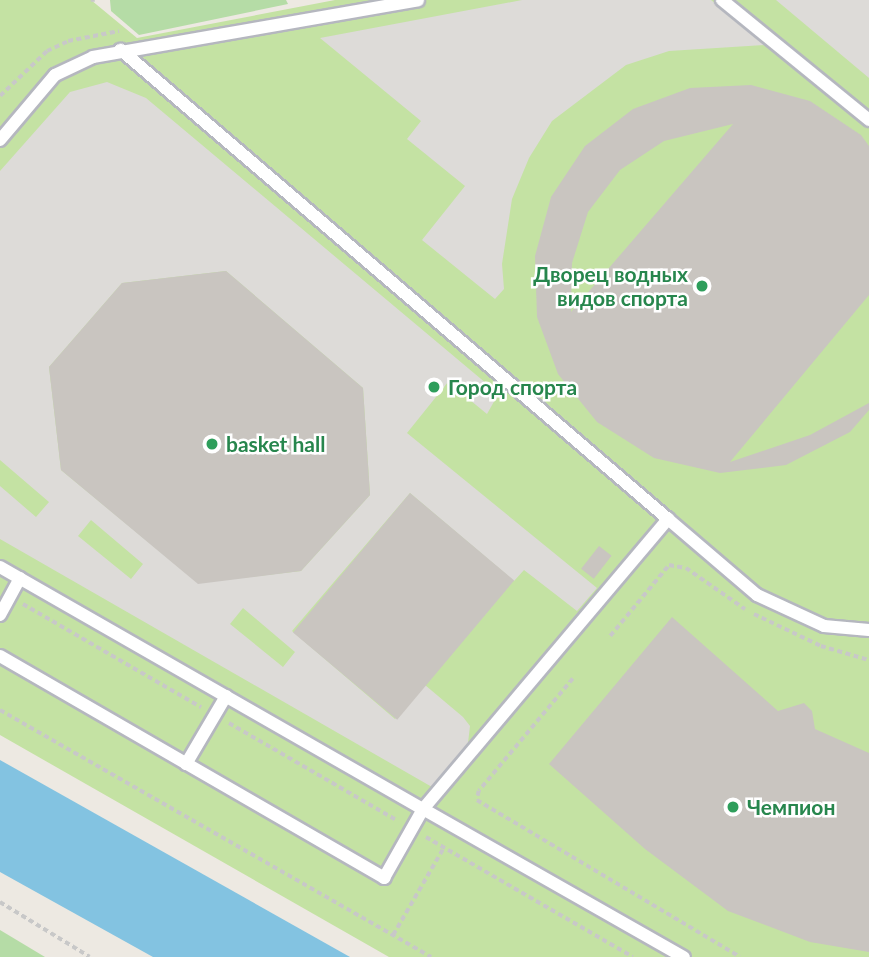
<!DOCTYPE html>
<html>
<head>
<meta charset="utf-8">
<style>
	body { margin:0 }
	#map { position:relative; width:869px; height:957px; overflow:hidden; background:#ede9e2; font-family:Lato,sans-serif }
	div>[style] { position:absolute }
	.green>* { inset:0; background:#b5dca6 }
	.pitch>* { inset:0; background:#c4e2a3 }
	.plaza>* { inset:0; background:#dddbd8 }
	.water>* { inset:0; background:#83c3e1 }
	.building>* { inset:0; background:#c9c5c0; transform-origin:0 0 }
	.path>* { height:3.5px; margin-top:-1.75px; transform-origin:0; background:repeating-linear-gradient(90deg,#c8c8c8 0 5px,transparent 0 8.5px) }
	.roads { filter:drop-shadow(2px 0 #b5b7bf) drop-shadow(-2px 0 #b5b7bf) drop-shadow(0 2px #b5b7bf) drop-shadow(0 -2px #b5b7bf) }
	.service>* { height:12px; margin:-6px; padding:0 6px; transform-origin:6px; border-radius:6px; background:#fff }
	.dots>* { width:19px; height:19px; translate:-50% -50%; box-sizing:border-box; border:4px solid #fff; border-radius:50% }
	span { translate:-50% -50%; white-space:nowrap; text-align:center; line-height:1.15; -webkit-text-stroke:5px #fff; paint-order:stroke }
	.leisure-label { font-size:21px; color:#27864d; font-weight:700 }
	.right { translate:-100% -50%; text-align:right }
	.left { translate:0 -50%; text-align:left }
</style>
</head>
<body>
<div id="map">
	<div class="green">
		<div style="clip-path:polygon(110px 0,286px 0,288px 4px,139px 35px,111px 11px)"></div>
		<div style="clip-path:polygon(0 930px,45px 957px,0 957px)"></div>
	</div>
	<div class="pitch">
		<div style="clip-path:polygon(0 0,91px 0,137px 38px,335px 0,869px 0,869px 957px,389px 957px,0 735px)"></div>
	</div>
	<div class="plaza">
		<div style="clip-path:polygon(522px 0,711px 0,766px 45px,669px 51px,626px 65px,552px 121px,529px 158px,512px 199px,502px 264px,504px 289px,495px 299px,422px 240px,465px 186px,407px 139px,421px 121px,320px 38px)"></div>
		<div style="clip-path:polygon(776px 0,869px 0,869px 78px)"></div>
		<div style="clip-path:polygon(evenodd,107px 82px,146px 98px,487px 384px,496px 398px,487px 414px,448px 382px,407px 433px,597px 588px,577px 611px,524px 570px,514px 581px,410px 493px,292px 631px,395px 719px,425px 685px,463px 717px,470px 726px,468px 743px,432px 787px,0 539px,0 486px,36px 517px,49px 502px,0 460px,0 171px,70px 92px,107px 82px,226px 271px,363px 388px,370px 495px,301px 571px,198px 583px,61px 470px,49px 367px,122px 283px,226px 271px,107px 82px,91px 520px,143px 564px,131px 579px,78px 536px,91px 520px,107px 82px,243px 608px,295px 652px,283px 667px,230px 624px,243px 608px)"></div>
	</div>
	<div class="water">
		<div style="clip-path:polygon(0 760px,350px 957px,153px 957px,0 872px)"></div>
	</div>
	<div class="building">
		<div style="clip-path:polygon(evenodd,751px 85px,810px 101px,861px 135px,869px 146px,869px 295px,730px 462px,810px 435px,869px 403px,869px 410px,850px 432px,786px 465px,720px 473px,654px 458px,597px 422px,558px 374px,537px 317px,535px 256px,551px 197px,585px 146px,633px 109px,690px 88px,751px 85px,733px 124px,571px 312px,572px 263px,588px 212px,620px 170px,664px 141px,733px 124px)"></div>
		<div style="clip-path:polygon(226px 271px,363px 388px,370px 495px,301px 571px,198px 584px,61px 470px,49px 367px,122px 283px)"></div>
		<div style="left:410px;top:493px;width:136px;height:182px;rotate:40deg"></div>
		<div style="left:599px;top:546px;width:16px;height:29px;rotate:38deg"></div>
		<div style="clip-path:polygon(672px 617px,778px 711px,804px 703px,812px 711px,815px 729px,869px 753px,869px 952px,810px 942px,728px 911px,645px 849px,549px 764px)"></div>
	</div>
	<div class="path">
		<div style="left:93px;top:0;width:2px;rotate:90deg"></div>
		<div style="left:0;top:96px;width:65px;rotate:-43.8deg"></div>
		<div style="left:47px;top:51px;width:23px;rotate:-25deg"></div>
		<div style="left:68px;top:41px;width:52px;rotate:-11.1deg"></div>
		<div style="left:23px;top:604px;width:206px;rotate:30.1deg"></div>
		<div style="left:754px;top:614px;width:74px;rotate:25.5deg"></div>
		<div style="left:821px;top:646px;width:50px;rotate:16.3deg"></div>
		<div style="left:610px;top:636px;width:92px;rotate:-50.3deg"></div>
		<div style="left:669px;top:565px;width:17px;rotate:10deg"></div>
		<div style="left:686px;top:568px;width:72px;rotate:34.8deg"></div>
		<div style="left:573px;top:679px;width:146px;rotate:130deg"></div>
		<div style="left:479px;top:791px;width:9px;rotate:103deg"></div>
		<div style="left:477px;top:800px;width:306px;rotate:30.8deg"></div>
		<div style="left:0;top:710px;width:497px;rotate:29.8deg"></div>
		<div style="left:229px;top:723px;width:195px;rotate:30.1deg"></div>
		<div style="left:426px;top:837px;width:239px;rotate:30.1deg"></div>
		<div style="left:0;top:902px;width:105px;rotate:31.4deg"></div>
		<div style="left:393px;top:935px;width:102px;rotate:-59.9deg"></div>
	</div>
	<div class="roads">
		<div class="service">
			<div style="left:722px;top:0;width:190px;rotate:39.2deg"></div>
			<div style="left:0;top:140px;width:85px;rotate:-49.8deg"></div>
			<div style="left:55px;top:75px;width:42px;rotate:-25.3deg"></div>
			<div style="left:93px;top:57px;width:330px;rotate:-9.9deg"></div>
			<div style="left:668px;top:519px;width:117px;rotate:40.5deg"></div>
			<div style="left:757px;top:595px;width:74px;rotate:24.8deg"></div>
			<div style="left:824px;top:626px;width:45px;rotate:5.1deg"></div>
			<div style="left:0;top:567px;width:487px;rotate:29.8deg"></div>
			<div style="left:423px;top:809px;width:380px;rotate:-49.8deg"></div>
			<div style="left:668px;top:519px;width:721px;rotate:-139.39deg"></div>
			<div style="left:0;top:615px;width:42px;rotate:-61.6deg"></div>
			<div style="left:0;top:656px;width:444px;rotate:30deg"></div>
			<div style="left:384px;top:878px;width:79px;rotate:-60.5deg"></div>
			<div style="left:423px;top:809px;width:300px;rotate:29.6deg"></div>
			<div style="left:186px;top:764px;width:79px;rotate:-59.5deg"></div>
		</div>
	</div>
	<div class="dots">
		<div style="left:702px;top:286px;background:#2e9e5b"></div>
		<div style="left:434px;top:387px;background:#2e9e5b"></div>
		<div style="left:212px;top:444px;background:#2e9e5b"></div>
		<div style="left:733px;top:807px;background:#2e9e5b"></div>
	</div>
	<div class="leisure-label">
		<span class="right" style="left:688px;top:286px">Дворец водных<br>видов спорта</span>
		<span class="left" style="left:448px;top:387px">Город спорта</span>
		<span class="left" style="left:226px;top:444px">basket hall</span>
		<span class="left" style="left:747px;top:807px">Чемпион</span>
	</div>
</div>
</body>
</html>
